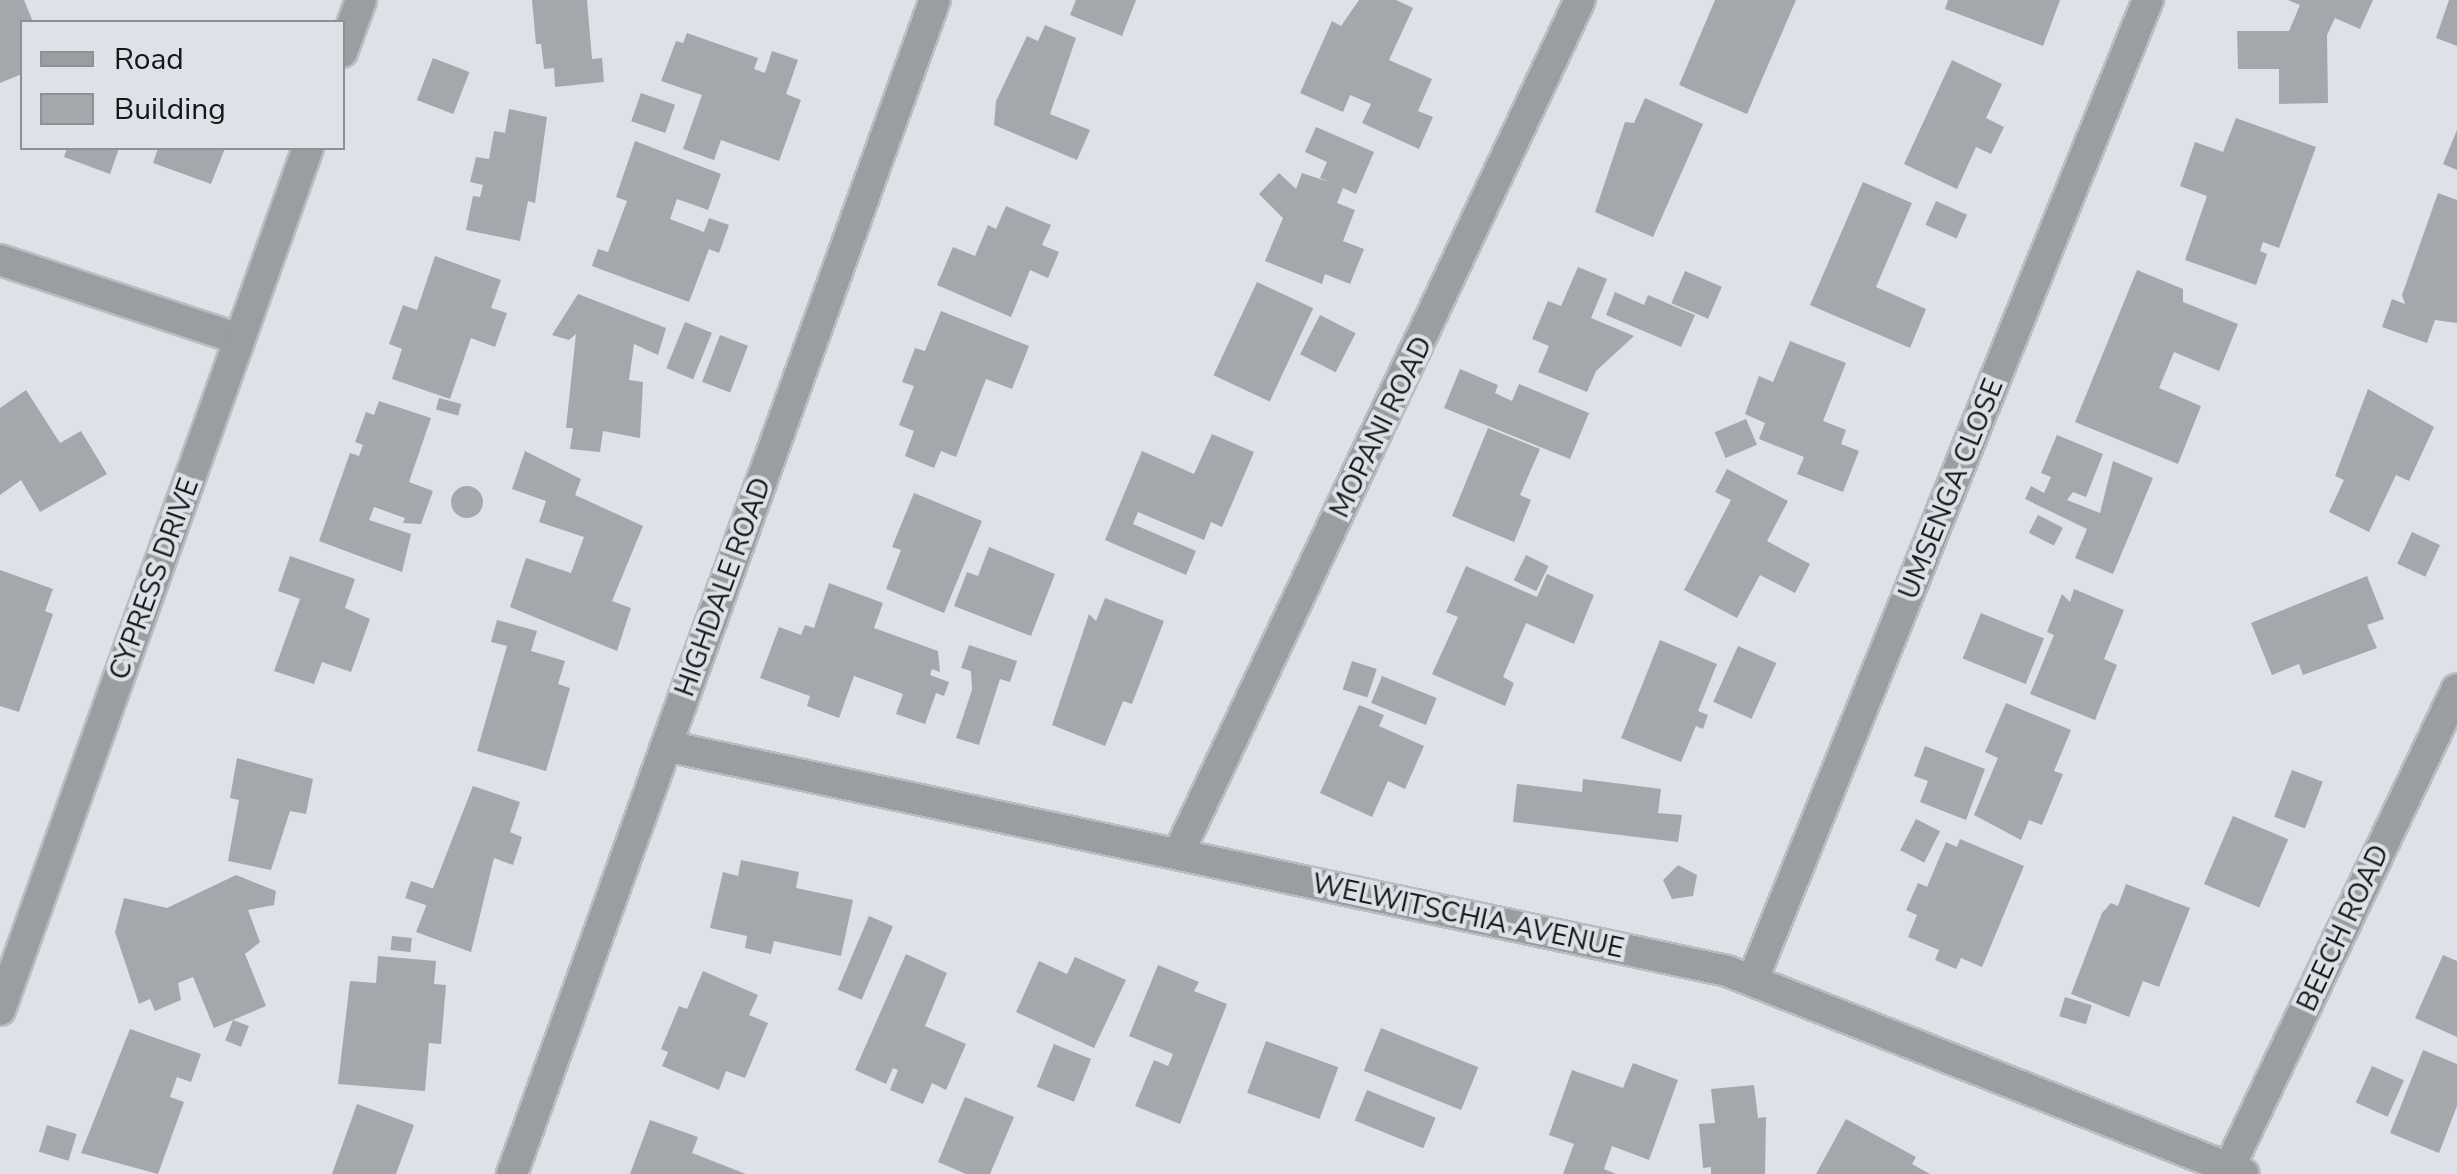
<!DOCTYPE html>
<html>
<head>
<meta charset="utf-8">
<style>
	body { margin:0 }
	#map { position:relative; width:2457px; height:1174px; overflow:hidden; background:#dce2e7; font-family:"Nunito Sans",sans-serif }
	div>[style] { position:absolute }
	.building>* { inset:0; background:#a3a8ad; transform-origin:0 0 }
	.round { border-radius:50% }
	.roads { filter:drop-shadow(2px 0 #b8bdc2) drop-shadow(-2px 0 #b8bdc2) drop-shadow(0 2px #b8bdc2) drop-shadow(0 -2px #b8bdc2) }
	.minor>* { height:30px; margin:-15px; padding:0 15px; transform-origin:15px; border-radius:15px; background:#9b9ea0 }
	span { translate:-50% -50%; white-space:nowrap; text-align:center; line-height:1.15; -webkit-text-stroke:8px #dce2e7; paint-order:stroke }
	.street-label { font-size:28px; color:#151719 }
	.legend { position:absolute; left:20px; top:20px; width:325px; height:130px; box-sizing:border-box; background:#dce2e7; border:2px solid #8c9195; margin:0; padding:12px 18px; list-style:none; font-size:30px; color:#151719 }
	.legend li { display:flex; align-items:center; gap:20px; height:50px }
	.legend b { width:50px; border:2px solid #8c9195 }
</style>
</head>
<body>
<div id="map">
	<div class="building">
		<div style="clip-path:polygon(0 0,24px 0,33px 22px,22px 22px,22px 74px,0 83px)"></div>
		<div style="clip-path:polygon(532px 0,587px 0,592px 59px,602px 58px,604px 82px,555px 87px,554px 68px,544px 69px,541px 44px,536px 44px)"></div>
		<div style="clip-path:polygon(1076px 0,1136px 0,1122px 36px,1070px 15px)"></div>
		<div style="clip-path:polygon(1359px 0,1396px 0,1413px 8px,1389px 60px,1432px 79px,1418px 111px,1433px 117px,1419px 149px,1362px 123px,1371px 104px,1350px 95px,1343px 112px,1300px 93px,1332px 21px,1341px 26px)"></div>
		<div style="clip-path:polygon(1715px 0,1796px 0,1747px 114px,1679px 85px)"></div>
		<div style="clip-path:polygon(1948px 0,2060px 0,2043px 46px,1945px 9px)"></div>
		<div style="clip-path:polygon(2288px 0,2373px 0,2360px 29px,2335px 18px,2327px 35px,2328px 103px,2279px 104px,2279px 69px,2238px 69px,2237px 31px,2289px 31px,2300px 5px)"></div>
		<div style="clip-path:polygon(2449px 0,2457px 0,2457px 46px,2436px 38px)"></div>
		<div style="clip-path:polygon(1045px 25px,1076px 38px,1050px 114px,1090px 130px,1077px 160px,994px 125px,996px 101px,1027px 36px,1038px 41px)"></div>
		<div style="clip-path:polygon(687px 33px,758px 58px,754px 69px,765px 73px,772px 51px,798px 60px,786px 94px,801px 100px,779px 161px,721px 140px,714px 160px,683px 149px,702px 95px,661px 81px,676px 41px,683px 43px)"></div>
		<div style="left:433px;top:58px;width:39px;height:45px;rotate:21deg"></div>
		<div style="clip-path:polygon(1952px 60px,2002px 84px,1986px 118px,2004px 127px,1991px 154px,1976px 147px,1957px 189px,1904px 164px)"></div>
		<div style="left:641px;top:93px;width:36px;height:30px;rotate:19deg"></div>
		<div style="clip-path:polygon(1645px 98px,1703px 124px,1653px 237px,1595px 212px,1625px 122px,1634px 123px)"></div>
		<div style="clip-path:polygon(509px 109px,547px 117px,535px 203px,528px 201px,520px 241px,466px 230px,473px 196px,480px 197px,483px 185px,470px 182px,476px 157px,489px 159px,494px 131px,505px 133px)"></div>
		<div style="clip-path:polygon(2236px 118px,2316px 147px,2279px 248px,2263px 242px,2260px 251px,2267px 254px,2256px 285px,2185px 260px,2207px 196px,2180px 186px,2195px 142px,2223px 152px)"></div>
		<div style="clip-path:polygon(1316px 127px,1374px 152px,1356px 194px,1343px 188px,1337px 203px,1355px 210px,1343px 241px,1364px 249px,1350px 284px,1325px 274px,1322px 284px,1265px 261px,1283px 218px,1259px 194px,1279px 173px,1296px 189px,1302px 173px,1329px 182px,1320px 178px,1327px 162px,1305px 152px)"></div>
		<div style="clip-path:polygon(2457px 130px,2457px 170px,2443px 164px)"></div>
		<div style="clip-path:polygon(635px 141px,721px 174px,708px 210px,677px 199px,670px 219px,704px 232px,709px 218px,729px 225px,719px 253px,709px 249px,689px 302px,592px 266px,598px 249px,608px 252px,627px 201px,616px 197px)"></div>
		<div style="clip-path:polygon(67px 148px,119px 148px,110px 174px,64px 157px)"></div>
		<div style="clip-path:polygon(158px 148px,225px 148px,211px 184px,153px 163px)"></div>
		<div style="clip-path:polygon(1863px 182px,1912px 203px,1876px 287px,1926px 309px,1910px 348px,1810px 305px)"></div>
		<div style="clip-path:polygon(2438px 193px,2457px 200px,2457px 323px,2435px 320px,2427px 343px,2382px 327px,2392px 299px,2405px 304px,2402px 295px)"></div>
		<div style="left:1936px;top:201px;width:34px;height:26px;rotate:24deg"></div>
		<div style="clip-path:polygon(1006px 206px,1051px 225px,1042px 245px,1059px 252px,1048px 278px,1030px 270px,1011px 317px,937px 285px,953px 247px,975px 256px,988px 225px,996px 229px)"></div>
		<div style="clip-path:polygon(435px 256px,501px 280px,491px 308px,507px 313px,495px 347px,471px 338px,450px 399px,392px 379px,402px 349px,389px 344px,403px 305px,417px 310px)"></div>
		<div style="clip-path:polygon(1578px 267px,1607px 279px,1591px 318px,1634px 336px,1596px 371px,1587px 392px,1538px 372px,1549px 346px,1532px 339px,1548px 301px,1561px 306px)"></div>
		<div style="clip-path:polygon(2137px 270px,2183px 289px,2183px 302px,2238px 324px,2219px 371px,2174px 352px,2159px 388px,2201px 406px,2178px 464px,2075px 422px)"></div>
		<div style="left:1685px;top:271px;width:40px;height:35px;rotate:23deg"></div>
		<div style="left:1257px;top:282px;width:62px;height:103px;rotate:25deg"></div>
		<div style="clip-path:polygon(1615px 292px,1644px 305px,1648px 295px,1695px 315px,1681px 347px,1606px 315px)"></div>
		<div style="clip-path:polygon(578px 294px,666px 328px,658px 355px,634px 344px,629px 380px,643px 382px,640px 438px,603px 431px,600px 452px,570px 449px,573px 428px,566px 428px,576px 334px,569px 340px,552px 335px)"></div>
		<div style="clip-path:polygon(941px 311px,1029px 346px,1012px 389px,986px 379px,956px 457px,941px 451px,934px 468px,905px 456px,914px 431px,899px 425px,914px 386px,902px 382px,915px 348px,925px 351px)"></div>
		<div style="left:1320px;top:315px;width:40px;height:44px;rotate:27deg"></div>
		<div style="left:685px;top:322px;width:29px;height:50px;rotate:22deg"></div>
		<div style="left:720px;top:335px;width:30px;height:50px;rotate:21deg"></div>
		<div style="clip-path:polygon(1790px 341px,1846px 363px,1823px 421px,1846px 430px,1841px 444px,1859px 451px,1843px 492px,1797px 474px,1804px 457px,1759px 439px,1765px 423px,1745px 414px,1759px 376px,1773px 382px)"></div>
		<div style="clip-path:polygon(1460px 369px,1498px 385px,1495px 393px,1512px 401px,1519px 384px,1589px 413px,1570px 459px,1444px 408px)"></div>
		<div style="clip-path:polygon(2368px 389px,2434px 427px,2409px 481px,2396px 475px,2369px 532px,2329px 512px,2344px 480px,2335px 476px)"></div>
		<div style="clip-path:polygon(26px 390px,60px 443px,81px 431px,107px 474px,40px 512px,21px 480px,0 495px,0 408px)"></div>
		<div style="left:439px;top:398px;width:23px;height:12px;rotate:15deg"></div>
		<div style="clip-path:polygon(379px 401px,431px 418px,409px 482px,433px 491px,421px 524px,403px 523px,405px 518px,374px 507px,369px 520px,411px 534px,402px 572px,319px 541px,350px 453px,359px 456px,363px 445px,355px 442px,366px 412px,374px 415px)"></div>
		<div style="left:1746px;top:419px;width:28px;height:34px;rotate:67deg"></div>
		<div style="clip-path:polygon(1488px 428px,1540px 449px,1520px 495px,1531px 500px,1514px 542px,1452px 516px)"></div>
		<div style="clip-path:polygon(1212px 434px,1254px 452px,1222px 527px,1211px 522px,1204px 540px,1138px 512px,1133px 524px,1196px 551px,1186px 575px,1105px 540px,1142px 451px,1194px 474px)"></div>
		<div style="clip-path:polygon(2057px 435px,2103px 454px,2086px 497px,2073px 492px,2067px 500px,2100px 513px,2113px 461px,2153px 478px,2113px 574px,2075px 558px,2087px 529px,2025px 499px,2031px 486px,2044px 493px,2051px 477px,2041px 473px)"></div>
		<div style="clip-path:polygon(525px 451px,581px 479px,575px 495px,643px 526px,612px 601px,631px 608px,617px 651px,510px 607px,526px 558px,571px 573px,584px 537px,539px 522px,546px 501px,512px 489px)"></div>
		<div style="clip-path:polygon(1727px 469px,1788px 501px,1767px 541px,1810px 564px,1795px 593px,1760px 575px,1737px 618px,1684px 590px,1731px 500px,1715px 492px)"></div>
		<div class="round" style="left:451px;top:486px;width:32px;height:32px"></div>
		<div style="clip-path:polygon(914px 493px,982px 521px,944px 613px,886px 589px,901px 550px,892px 547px)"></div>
		<div style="left:2038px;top:515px;width:28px;height:20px;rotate:27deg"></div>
		<div style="left:2412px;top:532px;width:31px;height:35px;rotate:25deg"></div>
		<div style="clip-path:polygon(989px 547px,1055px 574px,1031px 636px,954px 606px,967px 572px,978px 576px)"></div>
		<div style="left:1526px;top:555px;width:25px;height:28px;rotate:26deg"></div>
		<div style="clip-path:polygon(290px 556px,355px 579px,345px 608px,370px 619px,351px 672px,322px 662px,314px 684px,274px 671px,300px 599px,278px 591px)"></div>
		<div style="clip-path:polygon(1466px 566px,1537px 597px,1547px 574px,1594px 595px,1574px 644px,1526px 623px,1503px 677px,1514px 683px,1505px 706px,1432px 674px,1458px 617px,1446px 612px)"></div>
		<div style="clip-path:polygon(0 570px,53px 589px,45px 611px,53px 614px,19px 712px,0 706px)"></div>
		<div style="clip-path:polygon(2367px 576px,2384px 619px,2367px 625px,2377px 648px,2303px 675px,2299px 664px,2272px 675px,2251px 623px)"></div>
		<div style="clip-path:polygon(829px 583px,883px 603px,874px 628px,938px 651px,940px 672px,932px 669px,930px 675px,949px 682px,944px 696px,936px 693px,925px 724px,896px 714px,903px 694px,854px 676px,839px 718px,807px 706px,810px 696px,760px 678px,779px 627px,801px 635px,805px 625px,814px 628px)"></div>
		<div style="clip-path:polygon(2074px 589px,2124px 610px,2104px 659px,2117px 665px,2095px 720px,2030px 694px,2054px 635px,2047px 632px,2062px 594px,2070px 602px)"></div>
		<div style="clip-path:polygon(1105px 598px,1164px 621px,1132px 704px,1123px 701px,1105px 746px,1052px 725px,1089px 614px,1096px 621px)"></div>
		<div style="left:1981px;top:613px;width:68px;height:49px;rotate:22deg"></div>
		<div style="clip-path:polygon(497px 620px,537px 631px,531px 651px,565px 661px,558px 684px,570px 688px,546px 771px,477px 751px,507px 646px,491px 642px)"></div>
		<div style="clip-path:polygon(1660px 640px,1717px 664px,1698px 711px,1708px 715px,1703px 729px,1696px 726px,1681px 762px,1621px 738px)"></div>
		<div style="clip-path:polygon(969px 645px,1017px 661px,1010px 682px,1000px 679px,979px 745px,956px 738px,972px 690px,971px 671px,961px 668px)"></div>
		<div style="left:1738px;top:646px;width:42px;height:61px;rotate:24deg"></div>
		<div style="left:1352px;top:661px;width:26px;height:30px;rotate:18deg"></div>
		<div style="left:1382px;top:676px;width:59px;height:29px;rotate:22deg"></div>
		<div style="clip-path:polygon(2006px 703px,2071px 730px,2054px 771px,2063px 774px,2042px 825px,2029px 820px,2021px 840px,1974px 815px,1998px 758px,1985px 752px)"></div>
		<div style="clip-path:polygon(1359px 705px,1384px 715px,1379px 726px,1424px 746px,1405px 789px,1388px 781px,1372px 817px,1320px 793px)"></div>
		<div style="clip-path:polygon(1925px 746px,1985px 769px,1966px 820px,1920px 802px,1928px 781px,1914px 776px)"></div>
		<div style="clip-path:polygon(237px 758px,313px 779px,306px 814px,290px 811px,271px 870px,228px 861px,239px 800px,230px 798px)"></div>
		<div style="left:2292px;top:770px;width:33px;height:50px;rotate:21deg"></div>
		<div style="clip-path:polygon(1583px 779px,1661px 789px,1658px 813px,1682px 815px,1678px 842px,1513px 822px,1517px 784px,1582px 792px)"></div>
		<div style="clip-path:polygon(473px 786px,520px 802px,510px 832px,522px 837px,513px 865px,494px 858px,471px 952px,416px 932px)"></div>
		<div style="left:2233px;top:816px;width:60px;height:74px;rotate:23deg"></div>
		<div style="left:1916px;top:819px;width:27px;height:35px;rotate:27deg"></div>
		<div style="clip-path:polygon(1960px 839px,2024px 866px,1982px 967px,1961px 958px,1956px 969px,1935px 960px,1939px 950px,1908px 937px,1917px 915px,1906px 910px,1918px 883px,1927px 887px,1946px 842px,1957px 847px)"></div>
		<div style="clip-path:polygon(741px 860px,799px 872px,796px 888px,853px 900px,841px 956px,774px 941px,771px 954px,745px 948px,747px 936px,710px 928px,723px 872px,738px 876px)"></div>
		<div style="clip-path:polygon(1678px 865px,1697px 875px,1693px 896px,1672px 899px,1663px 880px)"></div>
		<div style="clip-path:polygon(236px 875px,276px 891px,274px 905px,248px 910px,260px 942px,245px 954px,266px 1006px,214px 1028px,193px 977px,178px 983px,181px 1000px,155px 1011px,150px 999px,139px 1004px,115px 932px,124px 898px,167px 908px)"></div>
		<div style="left:411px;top:881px;width:24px;height:18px;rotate:19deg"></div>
		<div style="clip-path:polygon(2126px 884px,2190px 908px,2159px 987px,2143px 981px,2129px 1017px,2071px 994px,2102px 913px,2111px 903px,2118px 906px)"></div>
		<div style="left:869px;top:916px;width:26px;height:80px;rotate:23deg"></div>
		<div style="left:392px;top:936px;width:20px;height:14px;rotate:6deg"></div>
		<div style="clip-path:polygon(906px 954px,947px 973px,925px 1026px,966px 1044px,946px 1090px,932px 1083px,923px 1104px,890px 1090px,898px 1070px,893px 1068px,886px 1084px,855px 1070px)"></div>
		<div style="clip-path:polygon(2443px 955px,2457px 961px,2457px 1037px,2415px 1018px)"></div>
		<div style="clip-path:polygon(378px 956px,436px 961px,434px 984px,446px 985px,441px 1044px,429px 1043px,425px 1091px,338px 1084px,350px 981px,376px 983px)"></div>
		<div style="clip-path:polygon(1075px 957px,1126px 980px,1094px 1048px,1016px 1012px,1039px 961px,1067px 974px)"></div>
		<div style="clip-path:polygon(1158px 965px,1199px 982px,1194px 991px,1227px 1004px,1180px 1124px,1135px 1106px,1154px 1060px,1168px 1066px,1173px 1054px,1129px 1036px)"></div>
		<div style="clip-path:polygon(703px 971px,758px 995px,749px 1015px,768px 1023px,745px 1078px,726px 1071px,719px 1090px,662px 1066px,668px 1052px,661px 1049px,679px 1006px,687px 1009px)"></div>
		<div style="left:2065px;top:997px;width:28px;height:20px;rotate:17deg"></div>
		<div style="left:233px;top:1020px;width:17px;height:22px;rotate:21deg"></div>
		<div style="left:1381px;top:1028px;width:105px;height:46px;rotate:22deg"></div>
		<div style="clip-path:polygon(130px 1029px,201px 1054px,191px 1082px,177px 1077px,170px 1097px,184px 1102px,158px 1174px,81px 1153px)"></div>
		<div style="left:1266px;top:1041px;width:77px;height:55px;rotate:20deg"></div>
		<div style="left:1054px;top:1044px;width:40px;height:46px;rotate:22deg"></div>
		<div style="clip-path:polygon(2423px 1050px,2457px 1064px,2457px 1106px,2439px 1153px,2390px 1133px)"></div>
		<div style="clip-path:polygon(1633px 1063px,1678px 1080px,1649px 1160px,1612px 1146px,1604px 1169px,1616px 1174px,1563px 1174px,1574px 1144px,1549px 1135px,1572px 1070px,1623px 1088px)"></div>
		<div style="left:2372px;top:1066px;width:35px;height:40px;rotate:24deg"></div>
		<div style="clip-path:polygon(1754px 1085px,1758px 1118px,1766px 1117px,1765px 1174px,1711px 1174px,1711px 1167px,1703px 1168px,1699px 1124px,1715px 1123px,1711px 1089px)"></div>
		<div style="left:1367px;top:1090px;width:74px;height:33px;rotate:22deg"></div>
		<div style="clip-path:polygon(965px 1097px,1014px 1117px,990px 1174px,966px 1174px,938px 1162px)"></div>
		<div style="clip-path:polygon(357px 1104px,414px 1125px,396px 1174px,332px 1174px)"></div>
		<div style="clip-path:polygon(1846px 1119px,1916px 1157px,1912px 1164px,1930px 1174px,1816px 1174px)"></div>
		<div style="clip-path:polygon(650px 1120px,698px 1137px,692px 1153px,746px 1174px,630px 1174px)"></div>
		<div style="left:47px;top:1125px;width:31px;height:28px;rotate:17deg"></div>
	</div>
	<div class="roads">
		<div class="minor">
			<div style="left:342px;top:52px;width:55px;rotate:-69.9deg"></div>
			<div style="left:0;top:260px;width:252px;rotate:18.3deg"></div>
			<div style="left:666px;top:746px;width:1085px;rotate:11.97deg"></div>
			<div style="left:1727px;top:971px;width:555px;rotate:21.44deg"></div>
			<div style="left:1179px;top:852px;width:942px;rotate:-64.8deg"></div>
			<div style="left:1753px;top:979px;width:1056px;rotate:-68.03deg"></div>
			<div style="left:0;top:1010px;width:915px;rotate:-70.34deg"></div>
			<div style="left:2229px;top:1168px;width:530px;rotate:-64.55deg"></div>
			<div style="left:512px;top:1174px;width:1248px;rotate:-70.19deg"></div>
		</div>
	</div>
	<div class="street-label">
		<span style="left:1381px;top:427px;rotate:-64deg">MOPANI ROAD</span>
		<span style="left:1951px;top:489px;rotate:-68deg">UMSENGA CLOSE</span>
		<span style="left:154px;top:579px;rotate:-70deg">CYPRESS DRIVE</span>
		<span style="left:723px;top:587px;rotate:-70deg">HIGHDALE ROAD</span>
		<span style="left:1468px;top:916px;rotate:12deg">WELWITSCHIA AVENUE</span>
		<span style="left:2343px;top:928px;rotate:-65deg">BEECH ROAD</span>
	</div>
	<ul class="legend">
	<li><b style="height:12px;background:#9b9ea0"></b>Road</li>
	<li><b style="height:28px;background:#a3a8ad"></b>Building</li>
	</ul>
</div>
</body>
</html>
